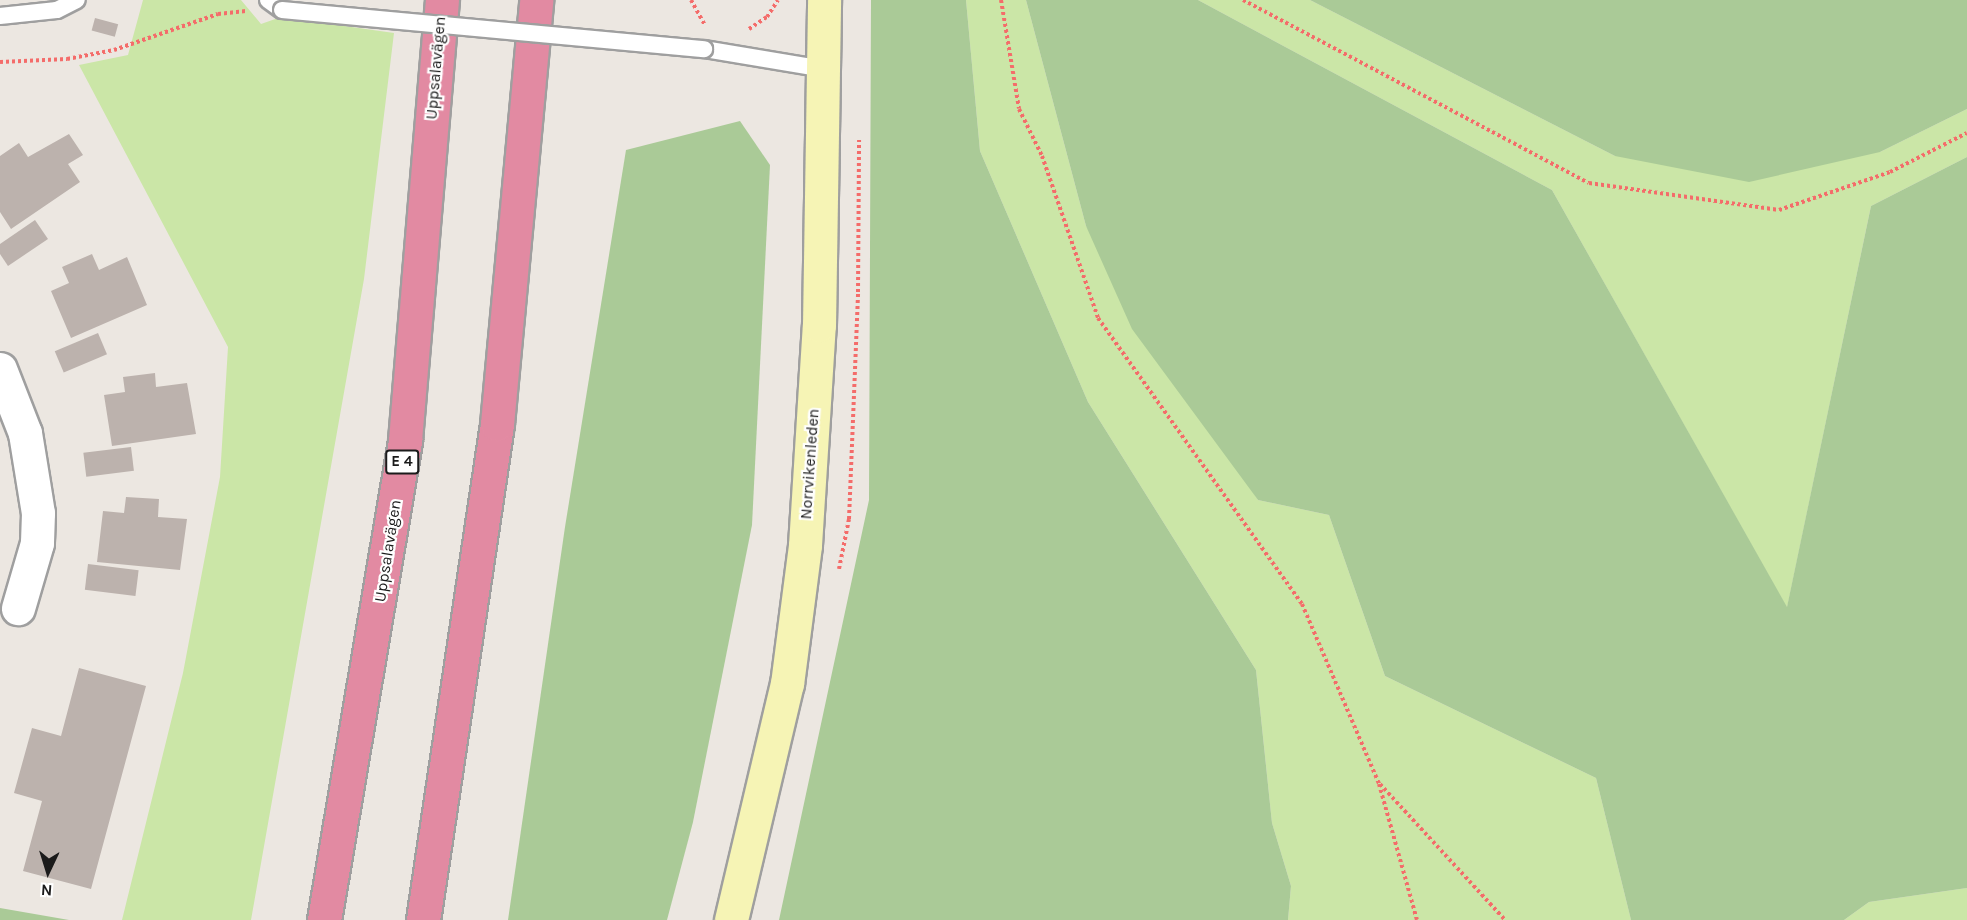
<!DOCTYPE html>
<html>
<head>
<meta charset="utf-8">
<style>
	body { margin:0 }
	#map { position:relative; width:1967px; height:920px; overflow:hidden; background:#ece7e1; font-family:Karla,sans-serif }
	div>[style] { position:absolute }
	.grass>* { inset:0; background:#cbe6a7 }
	.forest>* { inset:0; background:#aaca97 }
	.building>* { inset:0; background:#bcb2ad; transform-origin:0 0 }
	.path>* { height:4px; margin-top:-2px; transform-origin:0; background:repeating-linear-gradient(90deg,#f46c6a 0 3px,transparent 0 6px) }
	.roads { filter:drop-shadow(2px 0 #9f9f9f) drop-shadow(-2px 0 #9f9f9f) drop-shadow(0 2px #9f9f9f) drop-shadow(0 -2px #9f9f9f) }
	.service>* { height:16px; margin:-8px; padding:0 8px; transform-origin:8px; border-radius:8px; background:#fff }
	.minor>* { height:33px; margin:-16.5px; padding:0 16.5px; transform-origin:16.5px; border-radius:16.5px; background:#fff }
	.secondary>* { height:33px; margin:-16.5px; padding:0 16.5px; transform-origin:16.5px; border-radius:16.5px; background:#f6f4b5 }
	.motorway>* { height:33px; margin:-16.5px; padding:0 16.5px; transform-origin:16.5px; border-radius:16.5px; background:#e28aa2 }
	.bridges { filter:drop-shadow(2px 0 #9f9f9f) drop-shadow(-2px 0 #9f9f9f) drop-shadow(0 2px #9f9f9f) drop-shadow(0 -2px #9f9f9f) }
	.service-bridge>* { height:16px; margin:-8px; padding:0 8px; transform-origin:8px; border-radius:8px; background:#fff }
	span { translate:-50% -50%; white-space:nowrap; text-align:center; line-height:1.15; -webkit-text-stroke:4.5px #fff; paint-order:stroke }
	.shield-label span { padding:2px 4px; background:#fff; border:2px solid; border-radius:4px; -webkit-text-stroke-width:0 }
	.shield-label { font-size:15px; color:#1b1b1b; font-weight:700 }
	.street-label { font-size:16px; color:#1b1b1b }
	.north { position:absolute; left:18px; top:842px; width:60px; height:60px; -webkit-text-stroke:4px #fff; paint-order:stroke; rotate:184deg; font-size:16px; font-weight:700; line-height:24px; text-align:center; color:#1b1b1b }
	.north::after { content:''; display:block; margin:auto; width:21px; height:27px; background:#1b1b1b; clip-path:polygon(50% 0,100% 100%,50% 72%,0 100%) }
</style>
</head>
<body>
<div id="map">
	<div class="grass">
		<div style="clip-path:polygon(143px 0,241px 0,261px 24px,281px 17px,394px 33px,364px 279px,251px 920px,122px 920px,183px 673px,220px 477px,228px 347px,79px 65px,128px 55px)"></div>
		<div style="clip-path:polygon(966px 0,1026px 0,1086px 226px,1258px 500px,1329px 515px,1385px 676px,1596px 778px,1631px 920px,1288px 920px,1291px 886px,1272px 823px,1256px 670px,1088px 402px,980px 151px)"></div>
		<div style="clip-path:polygon(1198px 0,1310px 0,1615px 156px,1880px 152px,1967px 109px,1967px 157px,1871px 206px,1787px 608px,1552px 190px)"></div>
		<div style="clip-path:polygon(1967px 888px,1967px 920px,1844px 920px,1869px 902px)"></div>
	</div>
	<div class="forest">
		<div style="clip-path:polygon(871px 0,966px 0,980px 151px,1088px 402px,1256px 670px,1272px 823px,1291px 886px,1288px 920px,779px 920px,869px 500px)"></div>
		<div style="clip-path:polygon(1026px 0,1198px 0,1552px 190px,1787px 607px,1871px 206px,1967px 157px,1967px 888px,1869px 902px,1844px 920px,1631px 920px,1596px 778px,1385px 676px,1329px 515px,1258px 500px,1132px 329px,1086px 226px)"></div>
		<div style="clip-path:polygon(1310px 0,1967px 0,1967px 109px,1880px 152px,1749px 182px,1615px 156px)"></div>
		<div style="clip-path:polygon(740px 121px,770px 165px,752px 525px,693px 822px,667px 920px,508px 920px,565px 527px,626px 150px)"></div>
		<div style="clip-path:polygon(0 908px,69px 920px,0 920px)"></div>
	</div>
	<div class="building">
		<div style="left:95px;top:18px;width:24px;height:13px;rotate:15deg"></div>
		<div style="clip-path:polygon(69px 134px,83px 155px,68px 164px,80px 182px,11px 229px,0 212px,0 156px,19px 143px,28px 157px)"></div>
		<div style="clip-path:polygon(35px 220px,48px 239px,8px 266px,0 254px,0 244px)"></div>
		<div style="clip-path:polygon(92px 254px,99px 270px,127px 257px,147px 305px,71px 338px,51px 291px,69px 283px,62px 267px)"></div>
		<div style="left:98px;top:333px;width:23px;height:47px;rotate:67deg"></div>
		<div style="clip-path:polygon(155px 373px,156px 387px,187px 383px,196px 434px,112px 446px,104px 395px,125px 392px,123px 377px)"></div>
		<div style="left:131px;top:447px;width:24px;height:48px;rotate:83deg"></div>
		<div style="clip-path:polygon(126px 497px,159px 499px,158px 517px,187px 519px,180px 570px,97px 562px,103px 511px,124px 513px)"></div>
		<div style="left:88px;top:564px;width:51px;height:26px;rotate:7deg"></div>
		<div style="clip-path:polygon(79px 668px,146px 686px,91px 889px,23px 871px,42px 801px,14px 793px,32px 728px,61px 736px)"></div>
	</div>
	<div class="path">
		<div style="left:691px;top:0;width:29px;rotate:61deg"></div>
		<div style="left:1001px;top:0;width:110px;rotate:80.6deg"></div>
		<div style="left:1019px;top:109px;width:52px;rotate:63.9deg"></div>
		<div style="left:1042px;top:156px;width:171px;rotate:70.9deg"></div>
		<div style="left:1098px;top:318px;width:351px;rotate:54.5deg"></div>
		<div style="left:1302px;top:604px;width:196px;rotate:66.8deg"></div>
		<div style="left:1379px;top:784px;width:141px;rotate:74.4deg"></div>
		<div style="left:1243px;top:0;width:391px;rotate:27.9deg"></div>
		<div style="left:1589px;top:183px;width:192px;rotate:8.1deg"></div>
		<div style="left:1779px;top:210px;width:117px;rotate:-18.9deg"></div>
		<div style="left:1890px;top:172px;width:86px;rotate:-26.9deg"></div>
		<div style="left:749px;top:29px;width:22px;rotate:-34deg"></div>
		<div style="left:767px;top:17px;width:20px;rotate:-57deg"></div>
		<div style="left:0;top:62px;width:67px;rotate:-2.6deg"></div>
		<div style="left:67px;top:59px;width:48px;rotate:-10.8deg"></div>
		<div style="left:114px;top:50px;width:110px;rotate:-19.1deg"></div>
		<div style="left:218px;top:14px;width:28px;rotate:-6deg"></div>
		<div style="left:839px;top:569px;width:51px;rotate:-78.7deg"></div>
		<div style="left:849px;top:519px;width:227px;rotate:-87.7deg"></div>
		<div style="left:858px;top:292px;width:152px;rotate:-89.6deg"></div>
		<div style="left:1380px;top:784px;width:185px;rotate:47.4deg"></div>
	</div>
	<div class="roads">
		<div class="service">
			<div style="left:268px;top:0;width:17px;rotate:36deg"></div>
			<div style="left:0;top:16px;width:57px;rotate:-6deg"></div>
			<div style="left:57px;top:10px;width:22px;rotate:-27deg"></div>
			<div style="left:704px;top:49px;width:122px;rotate:9.5deg"></div>
		</div>
		<div class="minor">
			<div style="left:0;top:369px;width:69px;rotate:68.7deg"></div>
			<div style="left:25px;top:433px;width:81px;rotate:80.8deg"></div>
			<div style="left:38px;top:513px;width:30px;rotate:92deg"></div>
			<div style="left:37px;top:543px;width:68px;rotate:106.3deg"></div>
		</div>
		<div class="secondary">
			<div style="left:731px;top:920px;width:243px;rotate:-76.7deg"></div>
			<div style="left:787px;top:684px;width:140px;rotate:-82.6deg"></div>
			<div style="left:805px;top:545px;width:220px;rotate:-86.4deg"></div>
			<div style="left:819px;top:325px;width:325px;rotate:-89.1deg"></div>
		</div>
		<div class="motorway">
			<div style="left:324px;top:920px;width:487px;rotate:-80.4deg"></div>
			<div style="left:405px;top:440px;width:442px;rotate:-85.2deg"></div>
			<div style="left:423px;top:920px;width:501px;rotate:-81.51deg"></div>
			<div style="left:497px;top:424px;width:426px;rotate:-84.7deg"></div>
		</div>
	</div>
	<div class="bridges">
		<div class="service-bridge">
			<div style="left:282px;top:10px;width:424px;rotate:5.3deg"></div>
		</div>
	</div>
	<div class="shield-label">
		<span style="left:402px;top:462px">E 4</span>
	</div>
	<div class="street-label">
		<span style="left:436px;top:68px;rotate:-85deg">Uppsalavägen</span>
		<span style="left:810px;top:464px;rotate:-86deg">Norrvikenleden</span>
		<span style="left:388px;top:551px;rotate:-81deg">Uppsalavägen</span>
	</div>
	<div class="north">N</div>
</div>
</body>
</html>
